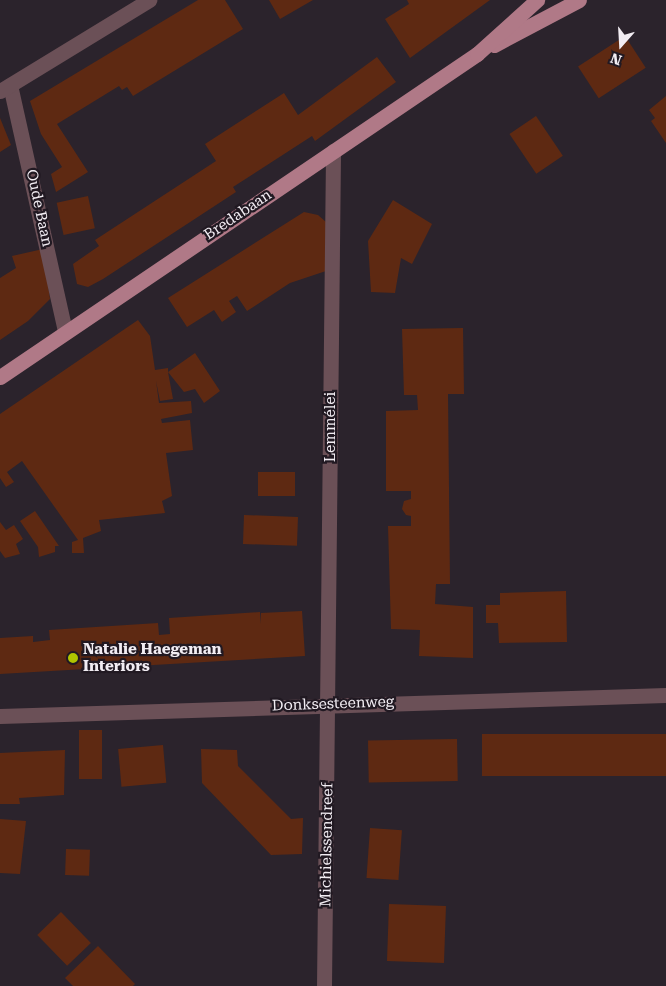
<!DOCTYPE html>
<html>
<head>
<meta charset="utf-8">
<style>
	body { margin:0 }
	#map { position:relative; width:666px; height:986px; overflow:hidden; background:#2b232c; font-family:"Roboto Serif",serif }
	div>[style] { position:absolute }
	.building>* { inset:0; background:#5e2912; transform-origin:0 0 }
	.minor>* { height:15px; margin:-7.5px; padding:0 7.5px; transform-origin:7.5px; border-radius:7.5px; background:#6b5057 }
	.tertiary>* { height:15px; margin:-7.5px; padding:0 7.5px; transform-origin:7.5px; border-radius:7.5px; background:#6b5057 }
	.primary>* { height:15px; margin:-7.5px; padding:0 7.5px; transform-origin:7.5px; border-radius:7.5px; background:#b07987 }
	.dots>* { width:14px; height:14px; translate:-50% -50%; box-sizing:border-box; border:2px solid #211922; border-radius:50% }
	span { translate:-50% -50%; white-space:nowrap; text-align:center; line-height:1.15; -webkit-text-stroke:4.5px #211922; paint-order:stroke }
	.street-label { font-size:15px; color:#f2edf3 }
	.poi-label { font-size:15px; color:#f2edf3; font-weight:700 }
	.left { translate:0 -50%; text-align:left }
	.north { position:absolute; left:596px; top:20px; width:50px; height:50px; -webkit-text-stroke:4px #211922; paint-order:stroke; rotate:199deg; font-size:14px; font-weight:700; line-height:20px; text-align:center; color:#f2edf3 }
	.north::after { content:''; display:block; margin:auto; width:18px; height:22px; background:#f2edf3; clip-path:polygon(50% 0,100% 100%,50% 72%,0 100%) }
</style>
</head>
<body>
<div id="map">
	<div class="building">
		<div style="clip-path:polygon(198px 0,225px 0,243px 29px,133px 96px,127px 87px,122px 90px,119px 86px,57px 124px,88px 172px,56px 192px,51px 174px,62px 167px,41px 134px,30px 101px)"></div>
		<div style="clip-path:polygon(269px 0,313px 0,280px 19px)"></div>
		<div style="clip-path:polygon(407px 0,490px 0,410px 58px,385px 19px,409px 4px)"></div>
		<div style="left:625px;top:36px;width:38px;height:56px;rotate:57deg"></div>
		<div style="clip-path:polygon(377px 57px,396px 82px,315px 141px,312px 136px,233px 187px,236px 192px,103px 279px,88px 287px,77px 284px,73px 264px,99px 246px,95px 240px,216px 161px,205px 144px,284px 93px,298px 115px)"></div>
		<div style="clip-path:polygon(666px 96px,666px 143px,651px 121px,655px 118px,649px 110px)"></div>
		<div style="left:536px;top:116px;width:48px;height:32px;rotate:56deg"></div>
		<div style="clip-path:polygon(0 118px,11px 145px,0 152px)"></div>
		<div style="left:88px;top:196px;width:33px;height:32px;rotate:78deg"></div>
		<div style="clip-path:polygon(393px 200px,432px 224px,412px 264px,401px 258px,395px 293px,371px 292px,368px 241px)"></div>
		<div style="clip-path:polygon(304px 212px,318px 215px,326px 222px,329px 270px,290px 283px,247px 311px,237px 296px,229px 301px,236px 312px,222px 322px,214px 310px,187px 327px,168px 298px)"></div>
		<div style="clip-path:polygon(43px 249px,50px 299px,28px 321px,0 340px,0 278px,16px 268px,12px 256px)"></div>
		<div style="clip-path:polygon(138px 320px,150px 336px,155px 370px,168px 368px,168px 372px,195px 353px,220px 391px,204px 403px,195px 389px,184px 392px,168px 372px,173px 399px,160px 401px,156px 381px,159px 403px,191px 401px,192px 413px,161px 419px,162px 423px,190px 420px,193px 450px,166px 453px,172px 496px,162px 501px,165px 513px,99px 520px,101px 531px,83px 538px,84px 553px,72px 553px,72px 542px,78px 540px,22px 461px,7px 472px,14px 482px,6px 487px,0 478px,0 414px)"></div>
		<div style="clip-path:polygon(463px 328px,464px 394px,448px 394px,450px 584px,436px 584px,435px 604px,473px 607px,473px 658px,419px 656px,420px 630px,391px 629px,388px 526px,411px 526px,411px 516px,406px 515px,402px 509px,404px 501px,411px 499px,411px 491px,386px 491px,386px 411px,418px 410px,417px 395px,404px 395px,402px 329px)"></div>
		<div style="left:258px;top:472px;width:37px;height:24px"></div>
		<div style="clip-path:polygon(35px 511px,59px 546px,55px 546px,55px 552px,39px 557px,38px 547px,20px 521px)"></div>
		<div style="left:244px;top:515px;width:54px;height:29px;rotate:2deg"></div>
		<div style="clip-path:polygon(0 522px,6px 530px,14px 525px,23px 539px,16px 544px,20px 554px,5px 558px,0 551px)"></div>
		<div style="clip-path:polygon(566px 591px,567px 642px,499px 643px,498px 623px,486px 623px,486px 605px,500px 605px,500px 593px)"></div>
		<div style="clip-path:polygon(302px 611px,305px 656px,0 674px,0 638px,33px 636px,33px 642px,50px 640px,49px 630px,158px 623px,159px 635px,170px 634px,169px 618px,260px 612px,261px 624px,261px 613px)"></div>
		<div style="left:79px;top:730px;width:23px;height:49px"></div>
		<div style="left:666px;top:734px;width:42px;height:184px;rotate:90deg"></div>
		<div style="left:457px;top:739px;width:42px;height:89px;rotate:89deg"></div>
		<div style="left:163px;top:745px;width:38px;height:45px;rotate:85deg"></div>
		<div style="clip-path:polygon(201px 749px,237px 750px,238px 766px,291px 819px,303px 818px,302px 854px,271px 855px,202px 783px)"></div>
		<div style="clip-path:polygon(65px 750px,64px 795px,19px 798px,20px 804px,0 804px,0 753px)"></div>
		<div style="clip-path:polygon(0 819px,26px 821px,20px 874px,0 873px)"></div>
		<div style="left:370px;top:828px;width:32px;height:50px;rotate:4deg"></div>
		<div style="left:66px;top:849px;width:24px;height:26px;rotate:2deg"></div>
		<div style="left:389px;top:904px;width:57px;height:57px;rotate:2deg"></div>
		<div style="left:61px;top:912px;width:43px;height:33px;rotate:46deg"></div>
		<div style="clip-path:polygon(98px 946px,135px 984px,133px 986px,73px 986px,65px 978px)"></div>
	</div>
	<div class="minor">
		<div style="left:10px;top:85px;width:253px;rotate:77.4deg"></div>
		<div style="left:0;top:91px;width:175px;rotate:-31.4deg"></div>
		<div style="left:324px;top:986px;width:835px;rotate:-89.38deg"></div>
	</div>
	<div class="tertiary">
		<div style="left:0;top:716px;width:666px;rotate:-1.81deg"></div>
	</div>
	<div class="primary">
		<div style="left:494px;top:45px;width:96px;rotate:-27.9deg"></div>
		<div style="left:0;top:377px;width:576px;rotate:-34.1deg"></div>
		<div style="left:477px;top:54px;width:81px;rotate:-42deg"></div>
	</div>
	<div class="dots">
		<div style="left:73px;top:658px;background:#b0c501"></div>
	</div>
	<div class="street-label">
		<span style="left:39px;top:208px;rotate:78deg">Oude Baan</span>
		<span style="left:238px;top:215px;rotate:-34deg">Bredabaan</span>
		<span style="left:331px;top:427px;rotate:-90deg">Lemmélei</span>
		<span style="left:333px;top:704px;rotate:-2deg">Donksesteenweg</span>
		<span style="left:327px;top:845px;rotate:-89deg">Michielssendreef</span>
	</div>
	<div class="poi-label">
		<span class="left" style="left:83px;top:658px">Natalie Haegeman<br>Interiors</span>
	</div>
	<div class="north">N</div>
</div>
</body>
</html>
